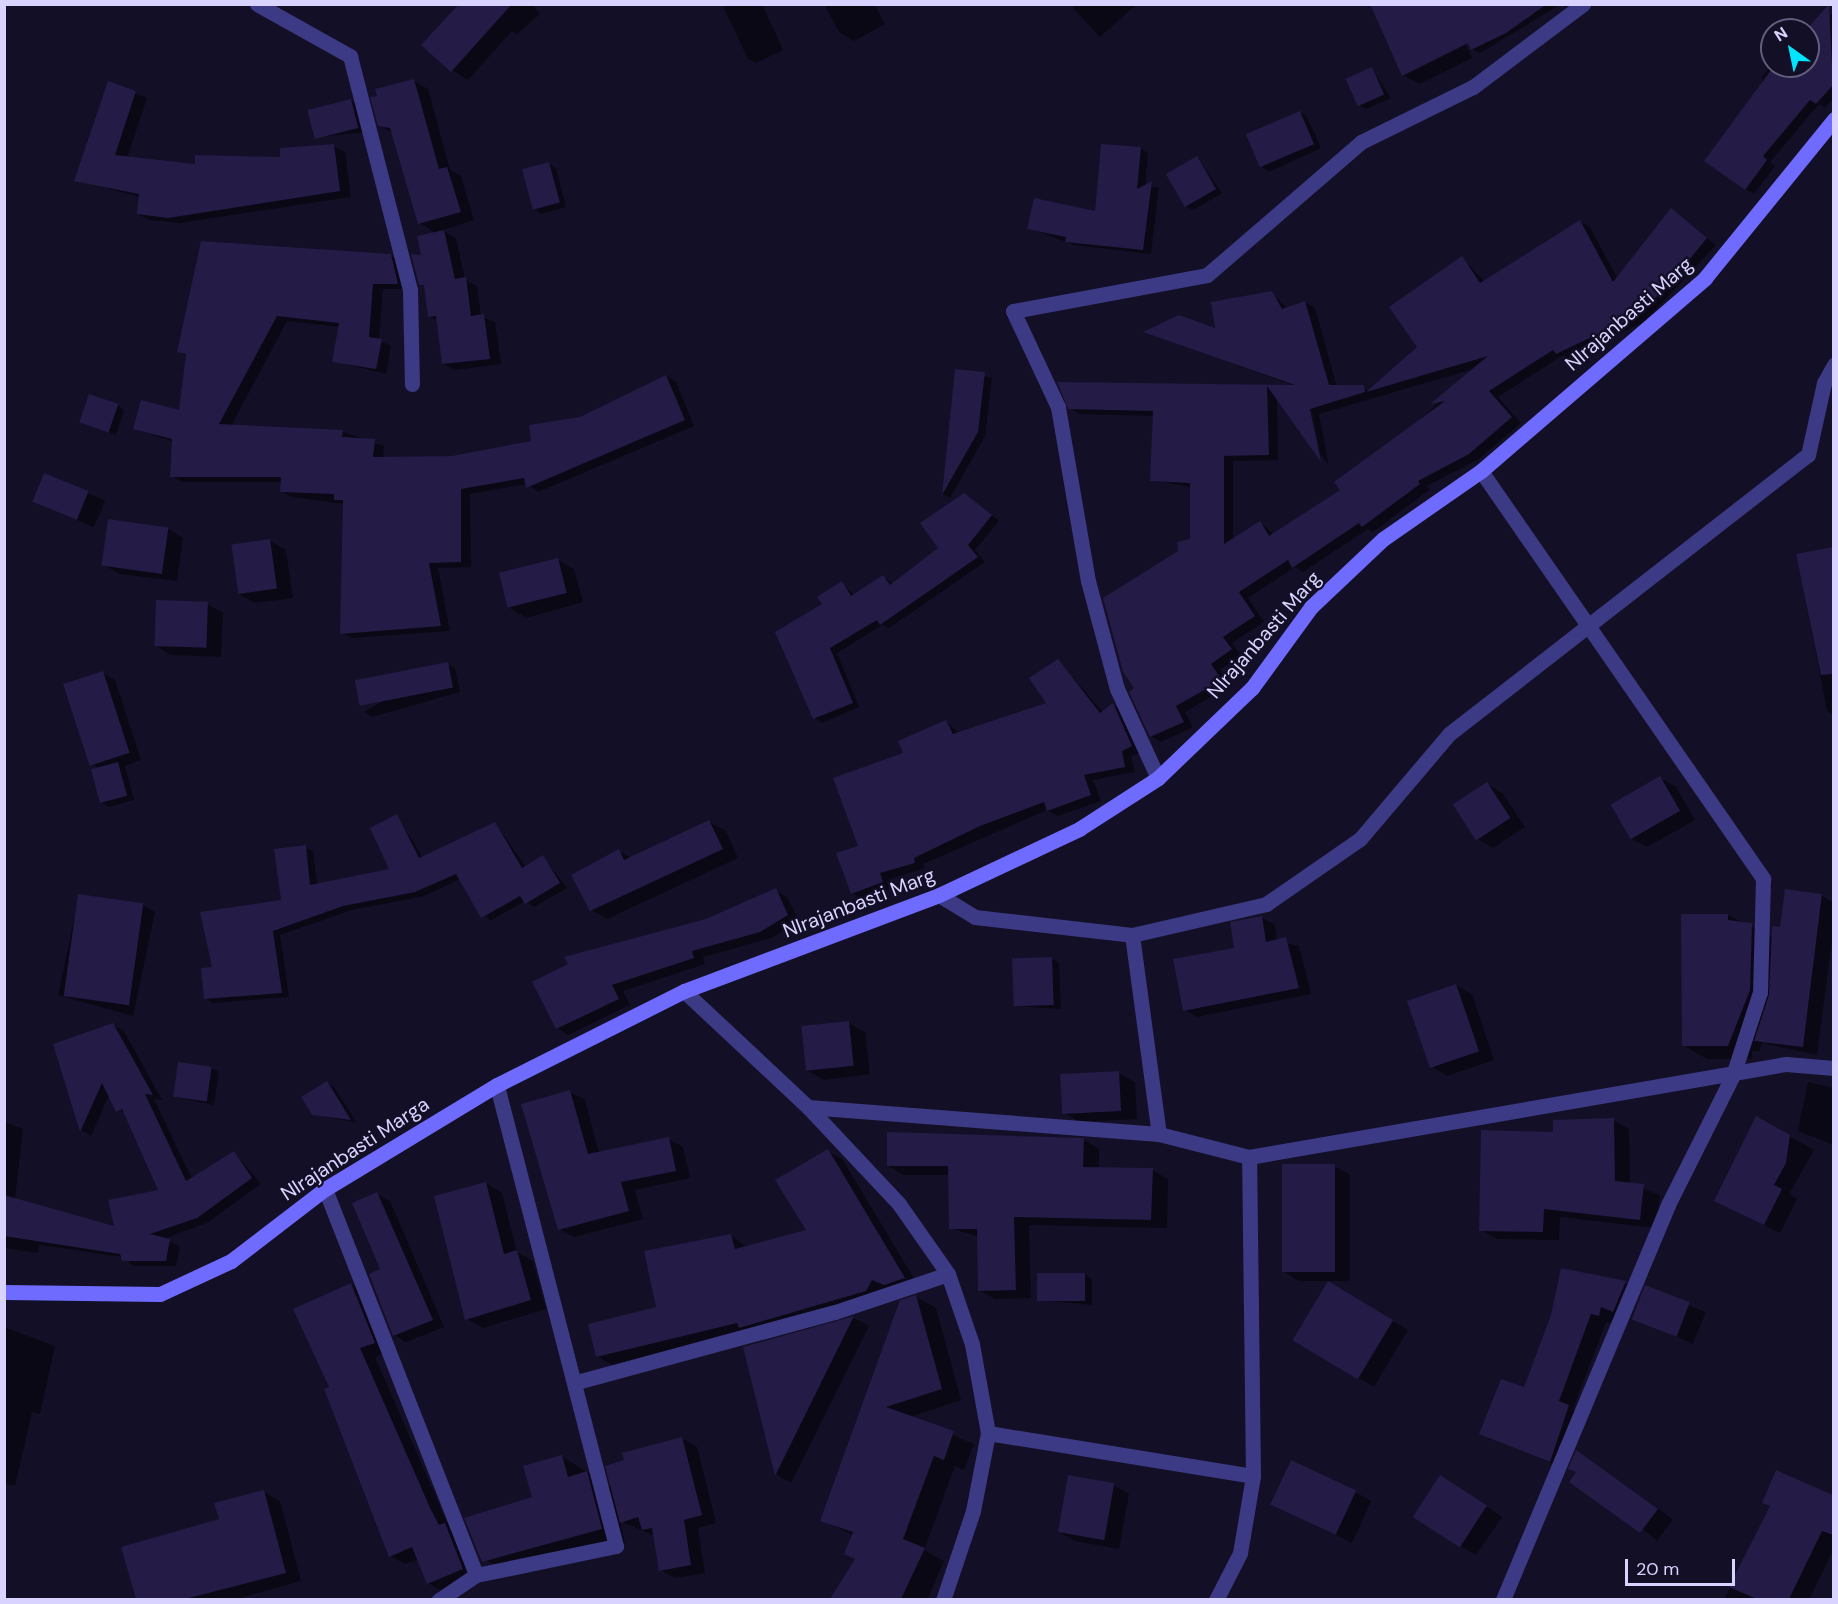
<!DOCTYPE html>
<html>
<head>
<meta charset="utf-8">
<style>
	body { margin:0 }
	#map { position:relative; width:1838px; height:1604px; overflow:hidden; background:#130f26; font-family:"DM Sans",sans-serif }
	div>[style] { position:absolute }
	.shadow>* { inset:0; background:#0007; transform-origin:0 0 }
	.building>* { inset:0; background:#241b47; transform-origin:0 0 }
	.street>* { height:15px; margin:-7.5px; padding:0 7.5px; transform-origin:7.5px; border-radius:7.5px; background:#3d3a85 }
	.secondary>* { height:15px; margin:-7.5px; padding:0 7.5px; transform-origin:7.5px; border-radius:7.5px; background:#6f6bff }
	span { translate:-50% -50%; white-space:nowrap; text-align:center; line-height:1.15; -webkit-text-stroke:4.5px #130f26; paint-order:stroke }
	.street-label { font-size:20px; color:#d9d4ff }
	.frame { position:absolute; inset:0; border:6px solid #d9d4ff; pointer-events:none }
	.north { position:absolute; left:1760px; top:18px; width:60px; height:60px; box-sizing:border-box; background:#130f26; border:2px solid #625e7d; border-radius:50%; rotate:327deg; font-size:16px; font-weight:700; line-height:24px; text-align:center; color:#d9d4ff }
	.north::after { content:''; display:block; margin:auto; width:21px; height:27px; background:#00e5ff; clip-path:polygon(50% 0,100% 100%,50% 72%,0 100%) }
	.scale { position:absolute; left:1625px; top:1559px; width:110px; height:27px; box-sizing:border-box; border:3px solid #d9d4ff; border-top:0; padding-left:8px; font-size:18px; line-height:21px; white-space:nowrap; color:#d9d4ff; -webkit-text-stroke:4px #130f26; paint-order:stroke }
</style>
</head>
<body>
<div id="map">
	<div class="shadow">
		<div style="clip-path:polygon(459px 4px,532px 4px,540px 14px,517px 34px,512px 31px,468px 80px,452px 70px)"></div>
		<div style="clip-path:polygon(722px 4px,762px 4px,783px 50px,756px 63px,748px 59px)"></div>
		<div style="clip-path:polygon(824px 4px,874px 4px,885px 24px,854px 41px,839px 32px)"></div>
		<div style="clip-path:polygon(1077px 4px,1137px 4px,1100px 37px,1073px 8px)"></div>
		<div style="clip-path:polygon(1491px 4px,1558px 4px,1558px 6px,1480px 53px,1472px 49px)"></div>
		<div style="clip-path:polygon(1834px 8px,1834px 98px,1825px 108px,1819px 104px,1770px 162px,1775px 166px,1754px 194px,1745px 189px,1763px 75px,1772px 66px,1808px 66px)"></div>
		<div style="clip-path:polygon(1453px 18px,1472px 58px,1419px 84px,1403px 75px)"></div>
		<div style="clip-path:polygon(1372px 69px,1391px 98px,1366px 109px,1359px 105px)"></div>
		<div style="clip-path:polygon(414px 81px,428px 89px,450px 170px,461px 176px,474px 220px,435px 233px,420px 223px,392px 133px,379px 125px)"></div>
		<div style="clip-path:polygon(109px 83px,147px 98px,127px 158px,197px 166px,282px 158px,334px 146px,345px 152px,351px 197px,181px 223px,149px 220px,138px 214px,140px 197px,76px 180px)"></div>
		<div style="clip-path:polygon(351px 100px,358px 105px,365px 132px,319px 137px,311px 133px)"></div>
		<div style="clip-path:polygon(1300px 112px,1307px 117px,1321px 148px,1269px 172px,1262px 167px)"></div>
		<div style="clip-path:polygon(1140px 148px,1148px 153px,1145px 187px,1159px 187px,1151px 254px,1074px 245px,1029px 228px,1097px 213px)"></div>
		<div style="clip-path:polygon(1197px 157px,1222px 193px,1193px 210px,1185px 206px)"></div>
		<div style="clip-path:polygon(549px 164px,556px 168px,566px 207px,541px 214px,534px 209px)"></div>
		<div style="clip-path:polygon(evenodd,1672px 210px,1716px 245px,1644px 322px,1567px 358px,1563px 355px,1498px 397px,1521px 423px,1479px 459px,1427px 486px,1429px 490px,1373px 532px,1368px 529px,1303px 572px,1295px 567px,1248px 598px,1264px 622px,1232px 643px,1241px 655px,1220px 670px,1231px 685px,1185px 712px,1193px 727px,1161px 742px,1151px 736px,1136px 689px,1180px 552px,1192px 541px,1191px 487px,1152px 480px,1154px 416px,1080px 414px,1069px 408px,1059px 384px,1295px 386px,1146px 332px,1217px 330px,1272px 293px,1288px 309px,1305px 302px,1315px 308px,1337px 387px,1370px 390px,1419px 347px,1462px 258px,1485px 282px,1580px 222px,1590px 227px,1617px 278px,1672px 210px,1477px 368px,1342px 490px,1274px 534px,1260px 523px,1233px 540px,1233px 461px,1278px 460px,1277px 397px,1329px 466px,1319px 414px,1477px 368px,1672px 210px,1310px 401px,1320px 454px,1317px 450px,1310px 401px)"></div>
		<div style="clip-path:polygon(444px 231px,456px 238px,465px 279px,477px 286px,481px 316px,495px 322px,501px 364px,455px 370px,443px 364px,439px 321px,429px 316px,426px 287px,420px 284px,423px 256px)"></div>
		<div style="clip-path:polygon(390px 255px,401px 261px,408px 289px,383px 289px,379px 340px,391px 346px,386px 374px,334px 361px,340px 327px,287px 321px,231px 426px,343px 432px,384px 446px,383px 458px,452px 458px,533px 442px,666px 376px,676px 382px,694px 426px,538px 492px,527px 484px,470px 494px,471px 567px,438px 568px,450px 631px,352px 638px,342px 633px,344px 504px,292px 497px,282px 492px,283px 482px,182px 482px,172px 476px,174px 442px,135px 429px,180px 412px,187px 356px,178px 351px)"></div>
		<div style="clip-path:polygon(957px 370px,992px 378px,985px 436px,950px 498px,943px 494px)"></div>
		<div style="clip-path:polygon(117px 405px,124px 410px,116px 435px,81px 421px)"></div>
		<div style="left:45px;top:474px;width:66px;height:29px;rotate:24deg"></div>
		<div style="clip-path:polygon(964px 494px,999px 521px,975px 550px,985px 562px,889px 628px,882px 625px,837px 653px,859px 707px,822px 723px,815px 718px,824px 605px,842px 583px,854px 595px,883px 576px,893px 584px,940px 548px)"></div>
		<div style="clip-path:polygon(167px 528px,183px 538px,177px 581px,120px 574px,104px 565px)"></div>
		<div style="clip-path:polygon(270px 541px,286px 550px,293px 598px,255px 603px,239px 594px)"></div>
		<div style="clip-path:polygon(1834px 549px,1834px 715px,1827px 711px,1797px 555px)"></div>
		<div style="clip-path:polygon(558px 560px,574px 569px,583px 602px,526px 618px,510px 608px)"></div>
		<div style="clip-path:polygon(207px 604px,223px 613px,221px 657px,171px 655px,155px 645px)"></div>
		<div style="clip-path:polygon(1058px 661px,1103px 712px,1113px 705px,1123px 711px,1142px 752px,1131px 756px,1135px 772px,1093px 780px,1101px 801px,1058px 816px,1047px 810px,923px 864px,925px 868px,889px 879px,892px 888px,862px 899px,852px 893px,860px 846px,905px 754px,946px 721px,959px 734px,1048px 704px)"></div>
		<div style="clip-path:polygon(447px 664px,455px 668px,460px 692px,372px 717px,364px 712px)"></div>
		<div style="clip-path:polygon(102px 673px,115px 680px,141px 760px,125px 766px,134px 800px,109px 807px,102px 803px,100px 769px,94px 765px)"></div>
		<div style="clip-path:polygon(1660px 778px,1676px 787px,1695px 820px,1647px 847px,1630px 838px)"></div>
		<div style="clip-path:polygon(1487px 784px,1503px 794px,1525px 827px,1493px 848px,1477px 839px)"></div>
		<div style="clip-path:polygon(397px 816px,423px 858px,495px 823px,526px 867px,543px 857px,567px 888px,534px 907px,525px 901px,490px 921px,460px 879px,424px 896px,352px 910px,280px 935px,289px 997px,213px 1003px,205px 998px,214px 968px,282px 901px,305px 847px,313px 851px,317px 885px,391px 871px)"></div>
		<div style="clip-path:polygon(709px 822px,726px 831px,738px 858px,607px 919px,591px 910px,619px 851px,631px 858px)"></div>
		<div style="clip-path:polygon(775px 890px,787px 897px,799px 921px,772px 938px,703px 957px,705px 964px,623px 991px,630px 1005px,568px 1035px,557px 1028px,570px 965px,706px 921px)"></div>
		<div style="clip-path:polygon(79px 896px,143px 905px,155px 912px,133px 1016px,58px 995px)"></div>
		<div style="clip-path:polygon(1822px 896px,1834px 903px,1834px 926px,1817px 1055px,1762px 1043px,1759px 1051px,1752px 1051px,1752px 1059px,1707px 1059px,1683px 1045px,1728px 915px,1773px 937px)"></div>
		<div style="clip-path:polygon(1262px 918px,1275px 925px,1277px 941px,1299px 946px,1311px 994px,1197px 1017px,1185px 1010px)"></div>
		<div style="clip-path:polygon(1051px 958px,1059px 963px,1061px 1009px,1014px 1006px)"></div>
		<div style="clip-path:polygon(1456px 985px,1472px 994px,1494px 1060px,1447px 1076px,1431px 1066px)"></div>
		<div style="clip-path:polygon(849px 1023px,865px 1032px,870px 1074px,824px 1080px,808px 1071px)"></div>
		<div style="clip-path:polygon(113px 1025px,124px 1031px,162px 1100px,154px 1099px,192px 1179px,234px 1152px,261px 1184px,207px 1223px,163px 1239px,180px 1246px,176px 1266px,134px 1266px,123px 1257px,39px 1245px,38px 1253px,4px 1248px,4px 1122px,23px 1129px,15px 1199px,116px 1228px,161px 1191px,126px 1116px,109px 1095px,91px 1136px,82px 1131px,55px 1045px)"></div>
		<div style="clip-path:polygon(212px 1068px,219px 1072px,214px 1105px,174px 1097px)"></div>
		<div style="clip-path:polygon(1119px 1073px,1135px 1082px,1137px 1119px,1080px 1122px,1064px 1113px)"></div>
		<div style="clip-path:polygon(1808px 1082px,1834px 1088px,1834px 1145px,1798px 1131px)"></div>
		<div style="clip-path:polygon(327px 1083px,334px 1087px,357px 1123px,313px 1114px)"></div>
		<div style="clip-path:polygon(570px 1092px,585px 1100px,599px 1153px,669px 1139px,683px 1147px,690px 1178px,635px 1190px,643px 1219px,574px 1237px,559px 1229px)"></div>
		<div style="clip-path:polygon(1757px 1118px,1814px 1150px,1789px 1194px,1797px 1199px,1780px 1233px,1716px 1201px)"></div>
		<div style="clip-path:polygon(1613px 1120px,1629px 1129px,1630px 1184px,1660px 1195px,1656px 1228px,1560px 1217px,1559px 1240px,1497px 1239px,1480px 1230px,1554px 1133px)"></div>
		<div style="clip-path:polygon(1083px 1139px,1099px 1149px,1099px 1169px,1152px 1170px,1168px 1179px,1167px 1228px,1029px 1225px,1031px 1298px,995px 1299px,979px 1290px,979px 1237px,950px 1228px,949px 1175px,904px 1175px,888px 1166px)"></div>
		<div style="clip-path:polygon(828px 1151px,843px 1160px,919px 1287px,848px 1311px,612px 1365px,597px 1356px,658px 1308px,731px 1235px,747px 1248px,808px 1231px)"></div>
		<div style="clip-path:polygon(1334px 1166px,1350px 1175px,1350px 1281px,1299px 1281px,1283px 1271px)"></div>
		<div style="clip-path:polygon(486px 1183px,502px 1193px,517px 1252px,533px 1261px,546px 1309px,483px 1328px,467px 1319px)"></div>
		<div style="clip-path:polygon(377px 1194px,390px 1201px,444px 1327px,406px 1342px,394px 1335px,382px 1270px)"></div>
		<div style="clip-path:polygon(1085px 1274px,1092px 1279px,1092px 1305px,1038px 1300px)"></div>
		<div style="clip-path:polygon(1625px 1283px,1640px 1291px,1613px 1323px,1606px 1322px,1573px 1409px,1583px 1415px,1565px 1469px,1481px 1434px,1525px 1389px,1553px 1315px)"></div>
		<div style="clip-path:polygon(351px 1284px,366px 1293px,389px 1351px,375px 1357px,446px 1520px,478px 1578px,444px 1592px,428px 1583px,419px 1559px,405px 1564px,390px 1556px,331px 1388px)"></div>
		<div style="left:1646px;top:1287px;width:65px;height:34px;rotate:23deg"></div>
		<div style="clip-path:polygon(1345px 1292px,1408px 1330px,1374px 1387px,1294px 1340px)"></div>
		<div style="clip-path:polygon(916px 1297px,936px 1308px,961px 1400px,910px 1417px,974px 1444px,964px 1470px,955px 1466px,924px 1550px,944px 1561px,927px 1600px,841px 1600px,834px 1595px,857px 1560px,853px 1535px,822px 1520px)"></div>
		<div style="clip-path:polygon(854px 1318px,869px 1326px,791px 1483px,777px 1475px,745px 1348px)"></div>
		<div style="clip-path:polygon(4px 1327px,55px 1346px,40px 1414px,32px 1412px,15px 1486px,4px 1484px)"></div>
		<div style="clip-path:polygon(682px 1438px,697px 1447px,716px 1523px,698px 1528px,705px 1573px,675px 1578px,660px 1570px,655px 1536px,620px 1521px,625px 1543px,510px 1574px,486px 1560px,561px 1456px,613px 1488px)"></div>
		<div style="clip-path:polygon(1577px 1453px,1673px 1519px,1657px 1541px,1577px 1472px)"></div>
		<div style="clip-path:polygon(1777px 1472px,1834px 1497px,1834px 1548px,1809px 1600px,1724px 1600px,1771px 1507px,1763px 1502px)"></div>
		<div style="clip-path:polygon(1113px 1485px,1129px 1494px,1119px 1549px,1075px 1541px,1059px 1532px)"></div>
		<div style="clip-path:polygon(1456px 1486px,1502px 1517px,1476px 1555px,1460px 1546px)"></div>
		<div style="clip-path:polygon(264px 1492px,280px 1501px,301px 1581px,233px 1600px,138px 1600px,123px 1549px,221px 1520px)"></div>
		<div style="clip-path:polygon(1355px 1492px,1371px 1501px,1352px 1543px,1272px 1504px)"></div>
	</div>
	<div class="building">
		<div style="clip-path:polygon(459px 4px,512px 4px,451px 72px,421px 45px)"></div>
		<div style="clip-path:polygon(1370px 4px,1547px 4px,1506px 33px,1471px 50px,1468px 43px,1402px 76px)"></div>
		<div style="clip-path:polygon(1829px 4px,1833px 85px,1816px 104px,1810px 100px,1763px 156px,1767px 160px,1745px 190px,1704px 161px,1774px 66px,1808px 66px,1806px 30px)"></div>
		<div style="left:1372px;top:67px;width:30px;height:29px;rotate:66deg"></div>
		<div style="clip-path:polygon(414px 79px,439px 169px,447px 167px,461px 212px,418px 224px,390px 128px,378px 126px,370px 97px,377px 96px,375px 89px)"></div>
		<div style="clip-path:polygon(108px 81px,136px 91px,115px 155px,195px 164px,195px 155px,280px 157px,280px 148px,334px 144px,340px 191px,168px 218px,137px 214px,139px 194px,74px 181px)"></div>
		<div style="left:351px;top:99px;width:30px;height:45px;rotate:76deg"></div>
		<div style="left:1300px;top:111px;width:36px;height:59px;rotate:67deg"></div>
		<div style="clip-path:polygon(1101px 144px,1141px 147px,1137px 189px,1152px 181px,1143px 250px,1065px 242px,1066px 237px,1027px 229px,1034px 198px,1095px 211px)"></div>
		<div style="left:1197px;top:156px;width:38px;height:36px;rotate:60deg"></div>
		<div style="left:549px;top:162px;width:42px;height:28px;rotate:75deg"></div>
		<div style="clip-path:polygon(1671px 208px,1707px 238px,1664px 290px,1634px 317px,1556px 354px,1553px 350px,1489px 391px,1512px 417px,1469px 454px,1418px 481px,1420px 484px,1362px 527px,1359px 523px,1292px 568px,1288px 560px,1239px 592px,1255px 616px,1223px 637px,1232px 649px,1211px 664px,1222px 680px,1176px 706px,1184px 722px,1150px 737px,1129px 692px,1134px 688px,1123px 672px,1103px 598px,1178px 551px,1177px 542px,1190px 539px,1190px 483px,1150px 481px,1153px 411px,1068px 409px,1057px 382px,1295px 385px,1143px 332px,1179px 315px,1215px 328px,1211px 302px,1272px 291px,1282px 309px,1305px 301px,1329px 385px,1364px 385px,1365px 392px,1310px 409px,1321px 462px,1267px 386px,1269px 455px,1224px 456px,1224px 544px,1260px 521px,1269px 536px,1340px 490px,1334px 482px,1445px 401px,1430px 404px,1488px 356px,1366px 392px,1417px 347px,1389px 307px,1462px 256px,1480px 283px,1580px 220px,1613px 282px)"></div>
		<div style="clip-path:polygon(444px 230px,455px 279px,466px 277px,471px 316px,484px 314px,490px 359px,442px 364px,436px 316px,428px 317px,424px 285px,419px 285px,411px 254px,421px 255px,417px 236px)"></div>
		<div style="clip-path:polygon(201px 241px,391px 254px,398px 284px,373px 284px,369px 337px,382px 339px,376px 369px,332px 362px,339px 323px,277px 316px,219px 424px,343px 430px,342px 437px,375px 439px,373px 457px,452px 456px,531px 441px,529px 425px,580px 417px,666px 375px,685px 420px,526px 488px,524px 478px,461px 489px,461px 562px,429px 563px,441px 626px,340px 634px,343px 500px,334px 500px,334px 494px,280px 492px,281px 477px,170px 477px,172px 439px,133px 429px,141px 400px,179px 410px,186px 354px,177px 352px)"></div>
		<div style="clip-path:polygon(955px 369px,985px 372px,978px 432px,942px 495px)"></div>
		<div style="left:89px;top:394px;width:31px;height:30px;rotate:19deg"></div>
		<div style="left:44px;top:473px;width:48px;height:31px;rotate:22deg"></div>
		<div style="clip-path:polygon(964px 493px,992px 515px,968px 545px,978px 557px,880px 625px,877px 620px,830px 648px,853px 703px,813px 719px,775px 632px,822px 604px,817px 597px,842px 581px,851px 596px,883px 575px,890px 585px,938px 548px,920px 523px)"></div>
		<div style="left:108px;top:519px;width:61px;height:47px;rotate:8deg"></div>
		<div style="left:270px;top:539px;width:50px;height:39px;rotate:82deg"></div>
		<div style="clip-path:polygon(1833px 547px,1833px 674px,1821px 675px,1796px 554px)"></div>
		<div style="left:558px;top:558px;width:36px;height:61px;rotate:76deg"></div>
		<div style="left:156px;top:600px;width:52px;height:46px;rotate:2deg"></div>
		<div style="clip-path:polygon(1058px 659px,1100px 713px,1113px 703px,1132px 746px,1122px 751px,1125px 767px,1084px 775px,1091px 795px,1047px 811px,1044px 802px,980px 826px,914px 858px,915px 863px,880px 873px,883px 882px,851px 894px,836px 853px,858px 846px,833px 778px,903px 753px,898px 741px,946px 720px,953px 734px,1046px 703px,1029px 678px)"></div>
		<div style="left:448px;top:662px;width:26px;height:95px;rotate:79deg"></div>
		<div style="left:103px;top:671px;width:86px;height:42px;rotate:72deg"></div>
		<div style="left:118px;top:762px;width:35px;height:28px;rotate:75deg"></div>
		<div style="left:1660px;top:776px;width:40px;height:57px;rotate:60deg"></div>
		<div style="left:1487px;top:782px;width:43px;height:41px;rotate:57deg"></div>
		<div style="clip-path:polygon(397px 814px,419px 858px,495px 822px,522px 868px,543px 855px,560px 883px,525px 904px,520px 896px,481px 918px,456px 874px,415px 892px,343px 906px,273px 931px,282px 993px,204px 999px,201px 968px,212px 967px,200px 912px,281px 900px,274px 849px,306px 845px,310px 885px,389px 869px,370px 828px)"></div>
		<div style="clip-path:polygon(709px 820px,723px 849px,590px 911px,571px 875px,619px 849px,624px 860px)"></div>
		<div style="clip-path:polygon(776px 888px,788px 915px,760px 932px,692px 951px,694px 958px,612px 985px,619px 999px,556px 1029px,532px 982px,568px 964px,564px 957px,706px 919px)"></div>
		<div style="clip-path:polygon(1785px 889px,1822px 894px,1803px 1047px,1754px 1041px,1769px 995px,1772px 926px,1780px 927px)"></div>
		<div style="left:78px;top:894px;width:66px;height:103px;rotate:8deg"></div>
		<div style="clip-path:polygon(1681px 914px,1728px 914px,1728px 920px,1752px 923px,1750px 990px,1728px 1046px,1682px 1046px)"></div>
		<div style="clip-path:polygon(1262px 916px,1266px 942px,1286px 937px,1299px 988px,1183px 1011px,1173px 959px,1234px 948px,1230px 922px)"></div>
		<div style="left:1052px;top:957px;width:48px;height:40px;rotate:88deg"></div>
		<div style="left:1456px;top:984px;width:71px;height:52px;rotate:71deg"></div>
		<div style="left:849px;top:1021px;width:45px;height:48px;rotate:84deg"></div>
		<div style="clip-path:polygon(113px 1023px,153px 1095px,145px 1094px,186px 1181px,234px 1151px,252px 1178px,197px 1218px,150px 1234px,170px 1239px,166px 1261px,122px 1261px,120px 1254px,4px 1236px,4px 1195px,114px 1226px,108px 1200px,158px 1190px,122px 1109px,116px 1112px,102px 1083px,80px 1132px,53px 1044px)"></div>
		<div style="left:178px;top:1062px;width:34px;height:35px;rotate:8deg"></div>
		<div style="left:1119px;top:1071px;width:40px;height:59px;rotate:87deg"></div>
		<div style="clip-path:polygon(327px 1081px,351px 1120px,312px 1115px,301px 1097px)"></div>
		<div style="clip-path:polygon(570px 1090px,588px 1154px,669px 1137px,676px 1171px,621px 1182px,629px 1211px,558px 1230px,521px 1104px)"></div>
		<div style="clip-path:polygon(1756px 1116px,1790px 1135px,1786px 1163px,1774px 1185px,1782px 1189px,1764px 1225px,1714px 1201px)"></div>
		<div style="clip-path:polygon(1614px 1118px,1615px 1181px,1644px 1184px,1640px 1220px,1544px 1209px,1543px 1232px,1479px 1231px,1481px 1130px,1553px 1132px,1553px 1120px)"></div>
		<div style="clip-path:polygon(887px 1132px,1084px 1138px,1083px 1167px,1153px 1168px,1151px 1220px,1014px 1217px,1016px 1290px,978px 1291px,977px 1229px,949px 1229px,948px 1166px,887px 1166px)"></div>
		<div style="clip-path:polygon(828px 1149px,905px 1278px,884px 1285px,872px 1280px,866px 1291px,739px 1328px,737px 1323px,596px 1357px,588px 1324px,656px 1307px,644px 1251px,731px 1234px,735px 1249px,806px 1230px,775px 1180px)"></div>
		<div style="left:1282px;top:1164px;width:53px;height:108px"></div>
		<div style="clip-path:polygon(486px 1182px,504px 1254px,517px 1250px,531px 1300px,465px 1320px,434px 1196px)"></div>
		<div style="clip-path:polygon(377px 1192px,433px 1320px,393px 1336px,369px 1274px,380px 1269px,352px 1203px)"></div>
		<div style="clip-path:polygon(1561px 1268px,1626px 1281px,1613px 1312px,1601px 1307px,1599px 1316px,1591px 1314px,1559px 1401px,1569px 1405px,1550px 1462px,1479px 1434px,1501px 1379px,1524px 1387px,1551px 1315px)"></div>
		<div style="left:1037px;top:1273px;width:48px;height:28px"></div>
		<div style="left:1328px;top:1281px;width:76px;height:69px;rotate:31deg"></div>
		<div style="clip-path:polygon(351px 1283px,375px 1343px,360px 1348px,431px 1510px,439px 1525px,445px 1523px,463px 1569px,427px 1584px,412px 1547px,389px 1557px,324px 1389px,329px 1387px,293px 1309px)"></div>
		<div style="left:1645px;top:1285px;width:48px;height:37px;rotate:21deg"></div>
		<div style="clip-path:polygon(916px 1295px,942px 1389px,886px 1407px,954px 1431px,944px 1460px,934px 1456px,903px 1539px,925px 1548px,901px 1599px,830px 1599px,855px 1559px,844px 1554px,853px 1532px,820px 1521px,900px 1300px)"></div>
		<div style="clip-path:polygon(854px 1316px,775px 1476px,743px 1347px)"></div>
		<div style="clip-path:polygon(682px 1437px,702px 1515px,684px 1520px,691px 1565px,659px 1571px,652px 1528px,642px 1530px,638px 1517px,620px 1523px,605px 1466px,624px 1460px,622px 1453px)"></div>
		<div style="clip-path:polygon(1576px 1450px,1658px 1509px,1640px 1533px,1569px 1482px,1576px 1472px,1568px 1469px)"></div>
		<div style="clip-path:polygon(562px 1455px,568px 1477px,587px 1471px,602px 1529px,482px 1562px,464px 1518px,532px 1497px,523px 1466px)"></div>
		<div style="left:1291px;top:1460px;width:72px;height:49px;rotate:25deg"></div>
		<div style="clip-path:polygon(1776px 1470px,1833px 1495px,1833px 1535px,1822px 1531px,1789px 1599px,1757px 1599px,1729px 1587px,1770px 1506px,1762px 1503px)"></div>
		<div style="left:1068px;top:1475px;width:47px;height:58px;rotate:10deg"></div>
		<div style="left:1440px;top:1475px;width:56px;height:50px;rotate:33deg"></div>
		<div style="clip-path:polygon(264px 1490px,286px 1573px,185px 1599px,136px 1599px,121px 1547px,219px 1519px,214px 1503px)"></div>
	</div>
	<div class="street">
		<div style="left:257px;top:4px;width:107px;rotate:29.2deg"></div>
		<div style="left:350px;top:56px;width:242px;rotate:75.6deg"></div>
		<div style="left:410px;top:290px;width:94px;rotate:88.8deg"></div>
		<div style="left:1481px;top:471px;width:496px;rotate:55.3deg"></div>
		<div style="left:1763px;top:879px;width:113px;rotate:91.5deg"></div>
		<div style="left:1760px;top:992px;width:87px;rotate:108deg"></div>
		<div style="left:1733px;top:1075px;width:145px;rotate:116.6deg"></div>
		<div style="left:1668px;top:1205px;width:428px;rotate:112.7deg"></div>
		<div style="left:1158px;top:778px;width:98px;rotate:-114.7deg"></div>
		<div style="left:1117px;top:689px;width:112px;rotate:-105deg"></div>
		<div style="left:1088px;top:581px;width:177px;rotate:-99.8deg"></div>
		<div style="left:1058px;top:407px;width:106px;rotate:-115.1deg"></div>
		<div style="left:1013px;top:311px;width:197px;rotate:-10.5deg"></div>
		<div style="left:1207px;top:275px;width:203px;rotate:-40.8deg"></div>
		<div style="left:1361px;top:142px;width:125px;rotate:-26.2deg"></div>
		<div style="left:1473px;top:87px;width:138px;rotate:-37deg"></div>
		<div style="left:939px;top:895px;width:42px;rotate:31.4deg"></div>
		<div style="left:975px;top:917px;width:158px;rotate:6.5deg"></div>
		<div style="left:1132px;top:935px;width:201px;rotate:82.3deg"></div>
		<div style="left:1132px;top:935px;width:138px;rotate:-13deg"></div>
		<div style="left:1266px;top:904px;width:114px;rotate:-34.7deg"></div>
		<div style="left:1360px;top:839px;width:138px;rotate:-49.7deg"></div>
		<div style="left:1449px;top:734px;width:455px;rotate:-37.9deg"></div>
		<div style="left:1808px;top:455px;width:74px;rotate:-77.5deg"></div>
		<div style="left:1824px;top:383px;width:21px;rotate:-61deg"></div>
		<div style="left:684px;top:991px;width:170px;rotate:43.1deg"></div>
		<div style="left:808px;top:1107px;width:352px;rotate:4.4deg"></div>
		<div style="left:1159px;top:1134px;width:93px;rotate:14.3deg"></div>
		<div style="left:1249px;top:1157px;width:545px;rotate:-9.83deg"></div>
		<div style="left:1786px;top:1064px;width:48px;rotate:4.8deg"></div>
		<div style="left:808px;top:1107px;width:133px;rotate:46.8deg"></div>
		<div style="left:899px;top:1204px;width:85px;rotate:55deg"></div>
		<div style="left:948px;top:1274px;width:74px;rotate:71.1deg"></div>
		<div style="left:972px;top:1344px;width:90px;rotate:79.8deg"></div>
		<div style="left:988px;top:1433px;width:79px;rotate:100.9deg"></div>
		<div style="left:973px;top:1511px;width:94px;rotate:108.6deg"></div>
		<div style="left:325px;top:1189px;width:414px;rotate:68.6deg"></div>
		<div style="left:476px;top:1575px;width:45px;rotate:146deg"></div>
		<div style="left:577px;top:1382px;width:267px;rotate:-15.2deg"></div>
		<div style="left:835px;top:1312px;width:119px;rotate:-18.6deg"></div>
		<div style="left:988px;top:1433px;width:268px;rotate:9.2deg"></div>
		<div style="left:476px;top:1575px;width:143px;rotate:-11.7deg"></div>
		<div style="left:616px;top:1546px;width:476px;rotate:-104.5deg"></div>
		<div style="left:1216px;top:1600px;width:53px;rotate:-62.9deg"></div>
		<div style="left:1240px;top:1553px;width:78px;rotate:-80.4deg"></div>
		<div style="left:1253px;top:1476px;width:319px;rotate:-90.7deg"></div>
	</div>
	<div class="secondary">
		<div style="left:4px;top:1292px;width:156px;rotate:0.7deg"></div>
		<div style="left:160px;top:1294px;width:78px;rotate:-24.9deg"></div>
		<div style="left:231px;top:1261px;width:118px;rotate:-37.5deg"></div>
		<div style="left:325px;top:1189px;width:201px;rotate:-31.2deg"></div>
		<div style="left:497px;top:1085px;width:209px;rotate:-26.7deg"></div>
		<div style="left:684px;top:991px;width:272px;rotate:-20.6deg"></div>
		<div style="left:939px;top:895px;width:155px;rotate:-25.2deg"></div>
		<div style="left:1079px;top:829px;width:94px;rotate:-32.8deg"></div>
		<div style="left:1158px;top:778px;width:130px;rotate:-43.8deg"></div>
		<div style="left:1252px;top:688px;width:100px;rotate:-53.9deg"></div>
		<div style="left:1311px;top:607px;width:99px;rotate:-43.4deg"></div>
		<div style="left:1383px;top:539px;width:119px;rotate:-34.8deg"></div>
		<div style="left:1481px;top:471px;width:296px;rotate:-40.7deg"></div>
		<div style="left:1705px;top:278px;width:205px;rotate:-50.9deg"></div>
	</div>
	<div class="street-label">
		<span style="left:1629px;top:314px;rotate:-41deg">NIrajanbasti Marg</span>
		<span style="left:1264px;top:635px;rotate:-49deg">NIrajanbasti Marg</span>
		<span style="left:859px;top:903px;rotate:-21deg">NIrajanbasti Marg</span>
		<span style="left:355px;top:1149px;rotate:-33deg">NIrajanbasti Marga</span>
	</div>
	<div class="frame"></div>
	<div class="north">N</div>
	<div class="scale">20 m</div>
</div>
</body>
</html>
